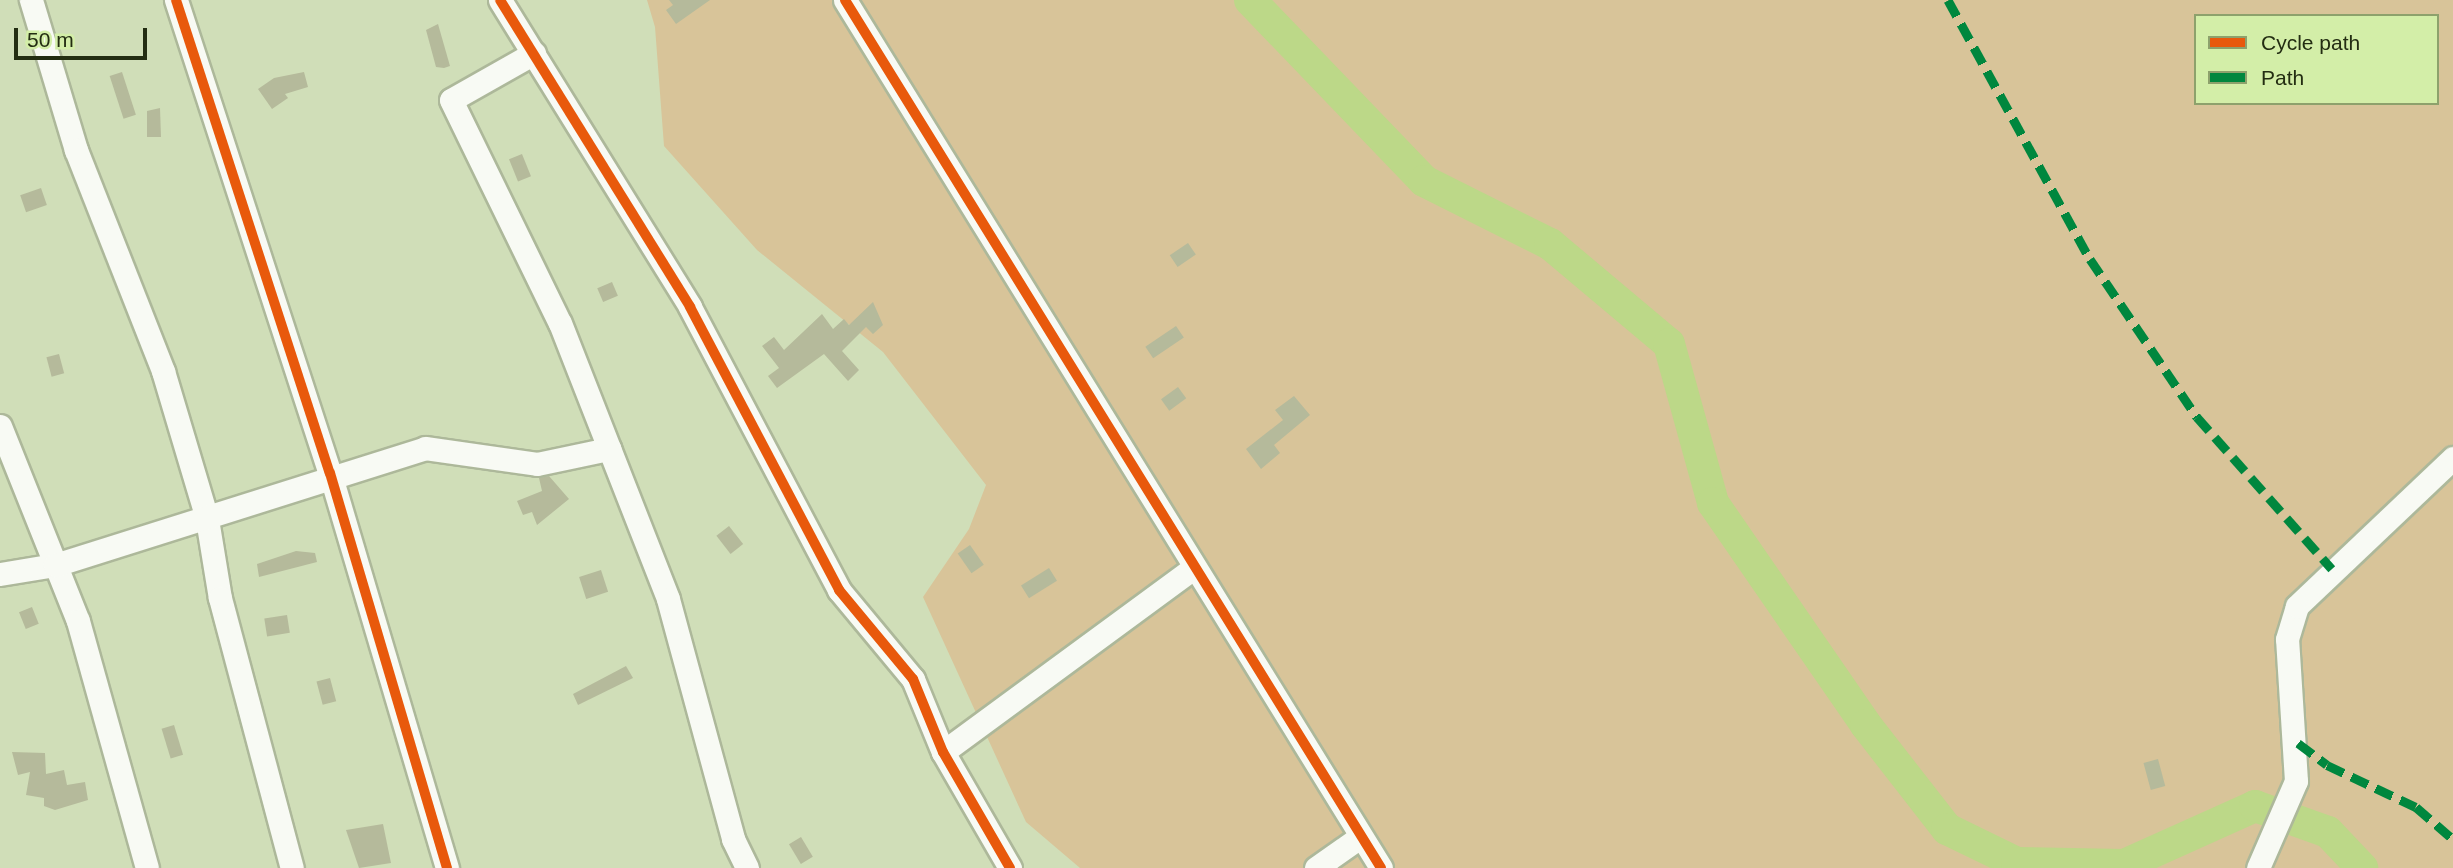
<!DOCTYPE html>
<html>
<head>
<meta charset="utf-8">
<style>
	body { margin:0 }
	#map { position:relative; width:2453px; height:868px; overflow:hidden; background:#d0deb8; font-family:Arial,sans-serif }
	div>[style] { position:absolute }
	.green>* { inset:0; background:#d8c499 }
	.river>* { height:32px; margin:-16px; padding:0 16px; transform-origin:16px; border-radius:16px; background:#bcd888 }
	.building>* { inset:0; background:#b5ba9b; transform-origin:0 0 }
	.roads { filter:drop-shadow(2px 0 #adb89a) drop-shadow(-2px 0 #adb89a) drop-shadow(0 2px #adb89a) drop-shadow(0 -2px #adb89a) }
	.minor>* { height:23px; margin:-11.5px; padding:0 11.5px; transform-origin:11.5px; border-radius:11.5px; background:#f8faf4 }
	.quiet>* { height:9px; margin-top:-4.5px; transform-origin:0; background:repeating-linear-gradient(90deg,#00873e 0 18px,transparent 0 27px) }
	.cycleway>* { height:10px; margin:-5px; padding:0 5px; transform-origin:5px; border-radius:5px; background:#e8590c }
	span { translate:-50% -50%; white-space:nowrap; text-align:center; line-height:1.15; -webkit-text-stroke:6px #d3eea8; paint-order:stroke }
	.legend { position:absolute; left:2194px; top:14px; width:245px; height:91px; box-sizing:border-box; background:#d3eea8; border:2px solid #8da16c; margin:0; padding:9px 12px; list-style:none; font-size:21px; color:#232d12 }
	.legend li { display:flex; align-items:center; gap:14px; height:35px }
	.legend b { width:35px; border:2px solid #8da16c }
	.scale { position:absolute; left:14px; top:28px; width:133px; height:32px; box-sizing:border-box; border:4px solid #232d12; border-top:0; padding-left:9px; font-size:21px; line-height:24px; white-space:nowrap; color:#232d12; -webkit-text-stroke:5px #d3eea8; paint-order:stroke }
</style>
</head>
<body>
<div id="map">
	<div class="green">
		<div style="clip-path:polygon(evenodd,647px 0,2453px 0,2453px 868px,1080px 868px,1026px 822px,923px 597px,969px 529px,986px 485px,883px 352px,757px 250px,664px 146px,655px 27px,647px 0,2196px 16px,2437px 16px,2437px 103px,2196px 103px,2196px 16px)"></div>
	</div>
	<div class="river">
		<div style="left:1250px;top:0;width:251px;rotate:46.1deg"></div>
		<div style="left:1424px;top:181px;width:141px;rotate:26.6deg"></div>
		<div style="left:1550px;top:244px;width:155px;rotate:40deg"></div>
		<div style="left:1669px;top:344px;width:165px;rotate:74.5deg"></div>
		<div style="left:1713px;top:503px;width:270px;rotate:55.4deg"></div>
		<div style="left:1866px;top:725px;width:132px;rotate:52.1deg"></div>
		<div style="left:1947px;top:829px;width:78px;rotate:25.9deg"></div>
		<div style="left:2017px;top:863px;width:107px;rotate:1.1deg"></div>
		<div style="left:2124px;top:865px;width:144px;rotate:-24.2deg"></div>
		<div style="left:2255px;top:806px;width:77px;rotate:19.6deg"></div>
		<div style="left:2328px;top:832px;width:50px;rotate:46.6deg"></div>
	</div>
	<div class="building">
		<div style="clip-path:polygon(669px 0,710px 0,676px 24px,666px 10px,673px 5px)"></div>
		<div style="clip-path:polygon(438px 24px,450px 66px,444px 68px,436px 67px,426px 30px)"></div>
		<div style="left:122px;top:72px;width:45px;height:13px;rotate:72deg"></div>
		<div style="clip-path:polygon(304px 72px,308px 87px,285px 94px,288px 98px,272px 109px,258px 89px,274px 78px)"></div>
		<div style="clip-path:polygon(160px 108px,161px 137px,147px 137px,147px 111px)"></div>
		<div style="left:522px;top:154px;width:24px;height:14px;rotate:68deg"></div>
		<div style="left:41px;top:188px;width:18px;height:22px;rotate:71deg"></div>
		<div style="left:1188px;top:243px;width:14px;height:22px;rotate:56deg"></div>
		<div style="left:612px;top:282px;width:15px;height:16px;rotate:67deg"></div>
		<div style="clip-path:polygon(873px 302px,883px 325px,873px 334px,866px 327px,842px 351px,859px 370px,848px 381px,824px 354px,777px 388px,768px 376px,779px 368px,762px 346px,774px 337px,784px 350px,822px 314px,833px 329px,844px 319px,849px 325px)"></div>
		<div style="left:1176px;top:326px;width:14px;height:37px;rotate:56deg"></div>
		<div style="left:59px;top:354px;width:20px;height:13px;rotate:75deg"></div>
		<div style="left:1178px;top:387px;width:14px;height:21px;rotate:54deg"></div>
		<div style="clip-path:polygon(1294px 396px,1310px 415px,1274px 445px,1280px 453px,1261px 469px,1246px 449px,1283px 420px,1275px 410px)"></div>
		<div style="clip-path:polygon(549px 476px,569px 499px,537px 525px,532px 512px,523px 515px,517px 501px,542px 491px,539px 478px)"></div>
		<div style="left:729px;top:526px;width:23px;height:16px;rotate:52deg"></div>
		<div style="left:970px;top:545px;width:24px;height:15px;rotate:55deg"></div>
		<div style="clip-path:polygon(296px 551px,315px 553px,317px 562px,259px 577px,257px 564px)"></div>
		<div style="left:1049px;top:568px;width:15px;height:33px;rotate:58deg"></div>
		<div style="left:601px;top:570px;width:23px;height:23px;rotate:72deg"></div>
		<div style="left:32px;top:607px;width:18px;height:14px;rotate:68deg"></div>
		<div style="left:287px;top:615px;width:18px;height:23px;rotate:81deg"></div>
		<div style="clip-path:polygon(626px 666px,633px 678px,578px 705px,573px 694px)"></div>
		<div style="left:330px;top:678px;width:24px;height:14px;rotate:75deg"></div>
		<div style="left:174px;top:725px;width:31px;height:13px;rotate:73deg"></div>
		<div style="clip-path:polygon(12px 752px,45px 753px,46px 774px,64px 770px,67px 785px,85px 782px,88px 800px,55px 810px,44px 806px,44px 798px,26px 795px,30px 772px,18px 775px)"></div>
		<div style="left:2158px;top:759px;width:28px;height:15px;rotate:75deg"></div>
		<div style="clip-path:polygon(383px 824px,391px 863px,359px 868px,346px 830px)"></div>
		<div style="left:801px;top:837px;width:23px;height:14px;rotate:59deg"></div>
	</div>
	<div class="roads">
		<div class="minor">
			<div style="left:31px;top:0;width:157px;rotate:73.3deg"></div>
			<div style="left:76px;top:150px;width:238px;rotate:68.5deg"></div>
			<div style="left:163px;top:371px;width:154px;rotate:73.4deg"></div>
			<div style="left:207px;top:519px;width:80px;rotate:80.7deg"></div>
			<div style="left:220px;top:598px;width:279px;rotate:75.1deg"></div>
			<div style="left:176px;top:0;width:497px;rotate:72deg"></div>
			<div style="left:330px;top:473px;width:412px;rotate:73.5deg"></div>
			<div style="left:500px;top:0;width:361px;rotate:58.2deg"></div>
			<div style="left:690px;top:307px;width:320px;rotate:62.2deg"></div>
			<div style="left:839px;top:590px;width:116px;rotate:50.3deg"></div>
			<div style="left:913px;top:679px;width:79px;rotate:67.7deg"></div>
			<div style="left:943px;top:752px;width:134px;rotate:60deg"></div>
			<div style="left:845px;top:0;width:1020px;rotate:58.3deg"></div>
			<div style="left:534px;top:53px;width:95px;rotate:150.5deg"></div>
			<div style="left:451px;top:100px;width:248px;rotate:64deg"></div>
			<div style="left:560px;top:323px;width:296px;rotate:68.6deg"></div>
			<div style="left:668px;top:599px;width:249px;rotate:74.8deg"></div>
			<div style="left:733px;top:839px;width:32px;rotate:64deg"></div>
			<div style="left:0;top:426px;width:210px;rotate:68.2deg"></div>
			<div style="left:78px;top:621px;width:256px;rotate:74.4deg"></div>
			<div style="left:0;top:574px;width:56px;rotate:-9.3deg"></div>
			<div style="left:55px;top:565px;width:388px;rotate:-17.5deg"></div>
			<div style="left:425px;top:448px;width:113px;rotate:8.1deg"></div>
			<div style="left:537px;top:464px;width:74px;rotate:-11.8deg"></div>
			<div style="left:943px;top:752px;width:309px;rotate:-36.3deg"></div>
			<div style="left:1316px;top:868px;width:54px;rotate:-35.2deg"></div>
			<div style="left:2258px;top:868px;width:95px;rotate:-66.4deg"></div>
			<div style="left:2296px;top:781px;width:142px;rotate:-93.6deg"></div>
			<div style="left:2287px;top:639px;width:34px;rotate:-73deg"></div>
			<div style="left:2297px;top:606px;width:215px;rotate:-43.5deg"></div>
		</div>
	</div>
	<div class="quiet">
		<div style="left:1948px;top:0;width:295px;rotate:61.3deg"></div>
		<div style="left:2090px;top:259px;width:191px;rotate:55.9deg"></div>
		<div style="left:2197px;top:417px;width:203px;rotate:48.4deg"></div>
		<div style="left:2298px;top:743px;width:36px;rotate:37deg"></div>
		<div style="left:2327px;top:765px;width:98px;rotate:25.3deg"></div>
		<div style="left:2416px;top:807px;width:49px;rotate:40.9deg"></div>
	</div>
	<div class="cycleway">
		<div style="left:176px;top:0;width:497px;rotate:72deg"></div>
		<div style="left:330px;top:473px;width:412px;rotate:73.5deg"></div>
		<div style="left:500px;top:0;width:361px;rotate:58.2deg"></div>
		<div style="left:690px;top:307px;width:320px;rotate:62.2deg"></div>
		<div style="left:839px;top:590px;width:116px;rotate:50.3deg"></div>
		<div style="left:913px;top:679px;width:79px;rotate:67.7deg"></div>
		<div style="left:943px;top:752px;width:134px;rotate:60deg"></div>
		<div style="left:845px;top:0;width:1020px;rotate:58.3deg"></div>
	</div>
	<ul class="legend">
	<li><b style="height:9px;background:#e8590c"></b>Cycle path</li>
	<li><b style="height:9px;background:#00873e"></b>Path</li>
	</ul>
	<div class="scale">50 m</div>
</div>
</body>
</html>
